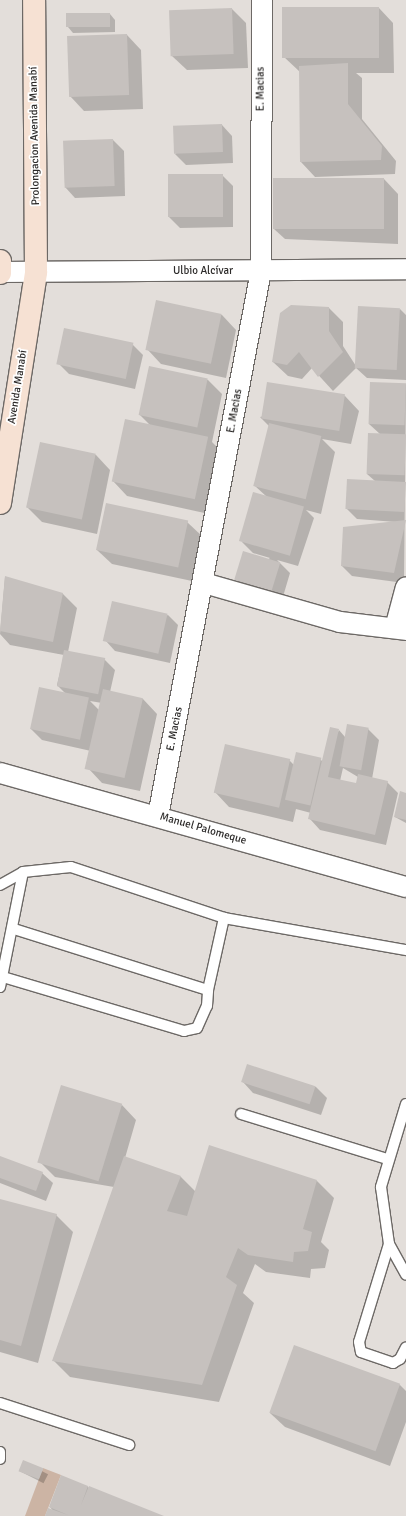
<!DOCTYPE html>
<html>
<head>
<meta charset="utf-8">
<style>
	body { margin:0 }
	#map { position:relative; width:406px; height:1516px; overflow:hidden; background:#e3deda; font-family:Signika,sans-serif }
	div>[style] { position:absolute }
	.green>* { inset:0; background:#ccb4a4 }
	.shadow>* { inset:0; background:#0003; transform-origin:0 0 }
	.building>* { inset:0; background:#c6c1be; transform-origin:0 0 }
	.roads { filter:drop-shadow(1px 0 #6d6966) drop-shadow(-1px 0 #6d6966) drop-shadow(0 1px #6d6966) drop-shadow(0 -1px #6d6966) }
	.service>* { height:10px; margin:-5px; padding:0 5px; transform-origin:5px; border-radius:5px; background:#fff }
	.minor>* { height:20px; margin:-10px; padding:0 10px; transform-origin:10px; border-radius:10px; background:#fff }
	.secondary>* { height:22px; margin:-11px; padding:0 11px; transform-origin:11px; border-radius:11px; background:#f6e1d3 }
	span { translate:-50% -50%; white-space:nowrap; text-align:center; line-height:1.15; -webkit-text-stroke:3.5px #fff; paint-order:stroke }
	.street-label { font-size:11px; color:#2d2b2a }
</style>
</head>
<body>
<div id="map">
	<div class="green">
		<div style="clip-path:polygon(43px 1468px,61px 1475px,45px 1516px,25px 1516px)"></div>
	</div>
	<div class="shadow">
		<div style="clip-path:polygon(379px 8px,393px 23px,394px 73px,356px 73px,362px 78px,362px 119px,396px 161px,395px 174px,315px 177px,301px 162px,300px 72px,284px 57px)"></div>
		<div style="clip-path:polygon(232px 9px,246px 23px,248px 68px,187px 70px,172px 56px)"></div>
		<div style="clip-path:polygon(110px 14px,115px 20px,115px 32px,73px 33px,68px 27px)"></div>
		<div style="clip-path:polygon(127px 35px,141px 50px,143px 109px,84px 111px,70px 96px)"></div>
		<div style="clip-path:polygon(222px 125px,232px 136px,233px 163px,186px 165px,175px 154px)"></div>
		<div style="clip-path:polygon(113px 140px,124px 151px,125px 196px,75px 198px,65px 187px,64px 141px)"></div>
		<div style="clip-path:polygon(222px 175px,233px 186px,233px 227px,180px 228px,169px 217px)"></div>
		<div style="clip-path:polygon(384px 179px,398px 194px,398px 244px,285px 239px,274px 229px)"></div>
		<div style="clip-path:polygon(157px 301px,222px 315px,236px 330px,226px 378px,161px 364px,147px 349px)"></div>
		<div style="clip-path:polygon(329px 308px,343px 322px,343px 346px,356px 366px,400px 309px,406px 315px,406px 380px,367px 378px,356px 368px,333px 391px,312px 368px,302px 379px,288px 376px,273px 362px)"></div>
		<div style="clip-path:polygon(132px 344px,143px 355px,135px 389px,69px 374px,58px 363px)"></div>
		<div style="clip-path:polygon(150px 367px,208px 380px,222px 394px,212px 442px,222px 452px,209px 514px,127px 496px,113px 481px,150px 425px,140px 415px)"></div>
		<div style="clip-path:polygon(406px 384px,404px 583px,352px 576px,342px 566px,396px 522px,357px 519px,346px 508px,375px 481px,367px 474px,380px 434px,369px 424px)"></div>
		<div style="clip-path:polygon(345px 396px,359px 411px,351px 444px,322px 439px,335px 452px,321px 514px,306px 510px,314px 518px,298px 566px,277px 560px,290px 573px,282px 600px,248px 591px,237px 580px,270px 558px,253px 553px,242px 542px,267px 497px,255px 486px,269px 426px,260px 417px)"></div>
		<div style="clip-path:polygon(41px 443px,96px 455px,110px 470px,97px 534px,42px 522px,27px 507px)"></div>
		<div style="clip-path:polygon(187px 522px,202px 536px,192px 581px,112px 564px,97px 550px)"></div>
		<div style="clip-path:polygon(evenodd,5px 577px,63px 594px,77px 608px,68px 652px,104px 659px,115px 670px,110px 692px,143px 699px,157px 714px,140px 791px,102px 783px,88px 768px,91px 751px,42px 740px,31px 729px,66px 694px,57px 685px,64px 655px,10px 645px,0 634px,5px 577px,90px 701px,102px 703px,100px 711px,90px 701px)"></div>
		<div style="clip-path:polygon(168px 615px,178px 625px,170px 663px,115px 651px,105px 640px)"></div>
		<div style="clip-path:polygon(evenodd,368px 729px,379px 740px,372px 779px,387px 782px,398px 793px,386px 845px,320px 830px,310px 819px,311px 813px,296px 809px,293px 822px,229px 807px,215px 792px,289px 760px,294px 765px,320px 759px,323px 762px,339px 730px,345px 737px,368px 729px,343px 768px,358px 777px,357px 785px,340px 781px,343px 768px)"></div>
		<div style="clip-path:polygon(406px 794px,406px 823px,395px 817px)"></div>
		<div style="clip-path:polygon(248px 1066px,316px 1087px,327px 1098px,321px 1115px,253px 1093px,243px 1082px)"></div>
		<div style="clip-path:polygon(122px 1105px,136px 1120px,125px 1158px,181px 1177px,196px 1192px,317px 1181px,334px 1198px,321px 1242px,329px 1250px,325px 1268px,311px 1269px,310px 1278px,266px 1272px,255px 1264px,243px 1293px,254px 1303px,219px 1402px,70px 1377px,53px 1360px,114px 1187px,55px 1177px,40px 1162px)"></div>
		<div style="clip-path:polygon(0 1157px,42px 1173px,53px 1183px,46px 1201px,0 1183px)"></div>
		<div style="clip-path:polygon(0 1200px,56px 1215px,73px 1232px,38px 1363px,0 1352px)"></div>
		<div style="clip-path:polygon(400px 1385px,406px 1391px,406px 1422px,390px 1466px,285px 1427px,270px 1413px)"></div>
		<div style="left:24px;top:1462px;width:27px;height:10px;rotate:27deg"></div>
		<div style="clip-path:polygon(87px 1486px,89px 1488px,161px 1516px,46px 1516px,54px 1512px,50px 1507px)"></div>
	</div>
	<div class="building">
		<div style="left:282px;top:7px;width:97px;height:51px"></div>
		<div style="left:232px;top:8px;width:46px;height:63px;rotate:88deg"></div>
		<div style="left:110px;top:13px;width:14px;height:44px;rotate:90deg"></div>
		<div style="left:127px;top:34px;width:61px;height:60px;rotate:88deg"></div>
		<div style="clip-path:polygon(348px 63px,348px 104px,382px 146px,381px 160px,300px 162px,299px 66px)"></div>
		<div style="left:222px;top:124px;width:28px;height:49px;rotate:88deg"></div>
		<div style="left:113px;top:139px;width:47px;height:50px;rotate:88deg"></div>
		<div style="left:223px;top:174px;width:43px;height:55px;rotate:90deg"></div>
		<div style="left:273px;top:178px;width:111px;height:51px"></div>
		<div style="left:156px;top:300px;width:67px;height:51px;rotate:12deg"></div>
		<div style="clip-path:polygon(291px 305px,329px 307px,329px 331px,343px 352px,318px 377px,299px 352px,287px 365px,272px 362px,280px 313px)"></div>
		<div style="left:358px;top:306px;width:42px;height:62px;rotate:3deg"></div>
		<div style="left:64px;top:328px;width:71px;height:37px;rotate:12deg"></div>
		<div style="left:149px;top:366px;width:60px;height:50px;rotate:12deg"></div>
		<div style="left:267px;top:382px;width:79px;height:37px;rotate:9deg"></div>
		<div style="left:370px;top:382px;width:36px;height:42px;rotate:2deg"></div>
		<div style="left:125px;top:419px;width:85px;height:64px;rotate:12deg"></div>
		<div style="left:269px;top:423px;width:54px;height:65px;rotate:14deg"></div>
		<div style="left:368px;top:433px;width:38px;height:41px;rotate:2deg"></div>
		<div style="left:40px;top:442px;width:57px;height:67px;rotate:12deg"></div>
		<div style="left:347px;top:479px;width:59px;height:30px;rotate:3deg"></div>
		<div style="left:253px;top:492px;width:53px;height:51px;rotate:16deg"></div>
		<div style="left:106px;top:503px;width:84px;height:48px;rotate:12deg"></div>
		<div style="clip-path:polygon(406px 520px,394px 573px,341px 566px,343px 527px)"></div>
		<div style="left:243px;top:551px;width:39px;height:30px;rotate:17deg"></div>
		<div style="clip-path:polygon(5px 576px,63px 593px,53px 642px,0 631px)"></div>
		<div style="left:112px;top:601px;width:57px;height:41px;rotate:13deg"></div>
		<div style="left:64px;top:650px;width:42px;height:37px;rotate:11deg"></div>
		<div style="left:39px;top:687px;width:51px;height:43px;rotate:12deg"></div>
		<div style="left:103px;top:689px;width:41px;height:82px;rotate:13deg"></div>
		<div style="left:347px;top:724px;width:22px;height:43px;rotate:10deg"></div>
		<div style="clip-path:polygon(330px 727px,339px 729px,328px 777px,356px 783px,358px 774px,388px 781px,375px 835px,308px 819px)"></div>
		<div style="left:225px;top:744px;width:67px;height:50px;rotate:13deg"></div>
		<div style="left:296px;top:752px;width:26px;height:49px;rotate:13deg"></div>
		<div style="clip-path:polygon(400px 791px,406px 793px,406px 820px,394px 817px)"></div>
		<div style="left:247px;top:1064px;width:72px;height:19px;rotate:18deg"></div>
		<div style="left:61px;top:1085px;width:64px;height:81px;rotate:17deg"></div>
		<div style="clip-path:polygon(209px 1145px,317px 1180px,303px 1229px,312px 1232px,308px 1251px,294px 1252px,293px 1262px,248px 1255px,238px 1248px,226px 1277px,237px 1285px,202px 1385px,52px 1361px,124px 1156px,181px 1176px,167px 1211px,187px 1216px)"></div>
		<div style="clip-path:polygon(0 1156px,43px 1172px,36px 1191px,0 1178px)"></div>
		<div style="clip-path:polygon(0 1199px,57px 1214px,21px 1346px,0 1340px)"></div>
		<div style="left:294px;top:1345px;width:113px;height:72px;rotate:20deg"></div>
		<div style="left:23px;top:1460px;width:22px;height:12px;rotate:22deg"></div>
		<div style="clip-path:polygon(61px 1475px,88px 1486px,81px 1505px,89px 1486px,164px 1516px,45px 1516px,48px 1508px,68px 1515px,49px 1507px)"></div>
	</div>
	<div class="roads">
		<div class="service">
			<div style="left:0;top:885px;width:26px;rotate:-29deg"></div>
			<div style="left:23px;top:872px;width:48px;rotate:-5.9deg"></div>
			<div style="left:71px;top:867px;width:161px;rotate:18.4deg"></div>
			<div style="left:224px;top:918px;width:185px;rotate:10deg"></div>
			<div style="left:14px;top:929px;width:203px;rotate:17.5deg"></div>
			<div style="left:208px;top:990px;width:74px;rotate:-77.5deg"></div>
			<div style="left:3px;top:977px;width:189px;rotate:16.6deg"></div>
			<div style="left:184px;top:1031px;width:13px;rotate:-13deg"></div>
			<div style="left:197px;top:1028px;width:24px;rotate:-66deg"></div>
			<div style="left:207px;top:1006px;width:16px;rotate:-86deg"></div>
			<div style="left:0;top:987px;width:117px;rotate:-78.7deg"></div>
			<div style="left:406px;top:1104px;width:87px;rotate:106.8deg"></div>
			<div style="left:381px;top:1187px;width:58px;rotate:82deg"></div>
			<div style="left:389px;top:1244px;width:35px;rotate:61deg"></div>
			<div style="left:241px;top:1114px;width:153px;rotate:17.1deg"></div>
			<div style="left:389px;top:1244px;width:102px;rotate:107deg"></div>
			<div style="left:359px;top:1342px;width:10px;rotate:79deg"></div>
			<div style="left:361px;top:1352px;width:34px;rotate:19deg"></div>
			<div style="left:393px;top:1363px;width:8px;rotate:-30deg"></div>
			<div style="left:400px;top:1359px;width:13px;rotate:-63deg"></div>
			<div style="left:0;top:1403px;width:136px;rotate:18deg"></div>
			<div style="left:0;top:1452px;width:7px;rotate:90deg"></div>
		</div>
		<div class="minor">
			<div style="left:0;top:272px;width:406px;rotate:-0.4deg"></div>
			<div style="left:204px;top:583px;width:141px;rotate:16deg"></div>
			<div style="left:340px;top:622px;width:66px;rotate:6.9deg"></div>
			<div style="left:395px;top:628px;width:42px;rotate:-75deg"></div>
			<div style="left:0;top:773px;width:422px;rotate:15.7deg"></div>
			<div style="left:158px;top:816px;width:555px;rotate:-79.3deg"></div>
			<div style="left:261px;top:271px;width:271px;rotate:-89.8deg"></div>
		</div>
		<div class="secondary">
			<div style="left:0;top:261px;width:12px;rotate:90deg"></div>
			<div style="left:0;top:503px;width:234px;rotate:-81.1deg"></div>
			<div style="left:36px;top:272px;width:272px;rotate:-90.4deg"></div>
		</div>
	</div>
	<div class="street-label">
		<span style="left:261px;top:89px;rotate:-90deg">E. Macias</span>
		<span style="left:35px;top:136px;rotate:-91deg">Prolongacion Avenida Manabí</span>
		<span style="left:203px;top:271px">Ulbio Alcívar</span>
		<span style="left:18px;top:387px;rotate:-81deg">Avenida Manabí</span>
		<span style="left:235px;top:411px;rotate:-80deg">E. Macias</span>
		<span style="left:175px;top:729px;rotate:-79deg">E. Macias</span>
		<span style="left:203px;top:829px;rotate:16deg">Manuel Palomeque</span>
	</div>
</div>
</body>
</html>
